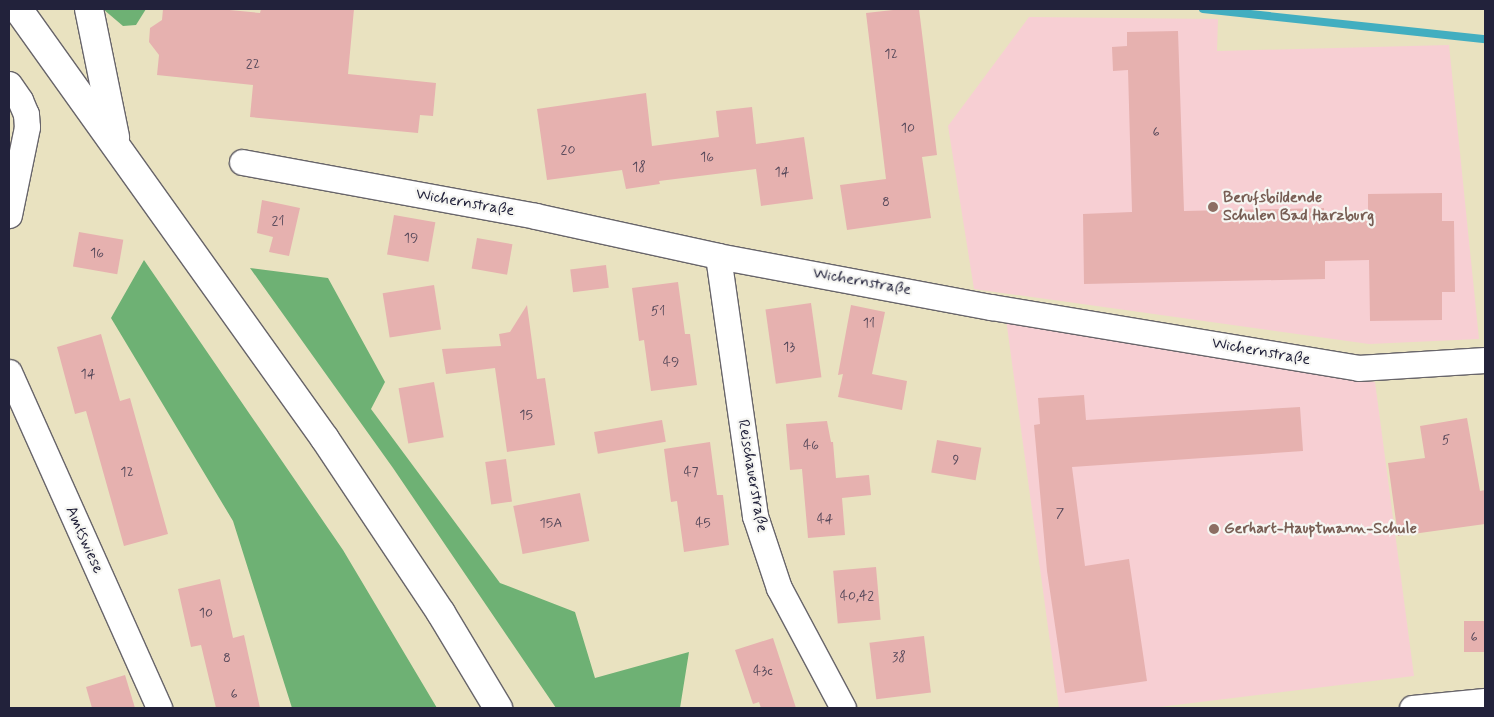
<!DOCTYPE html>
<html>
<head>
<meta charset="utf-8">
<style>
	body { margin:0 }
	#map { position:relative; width:1494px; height:717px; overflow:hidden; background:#e9e2c0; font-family:Mynerve,sans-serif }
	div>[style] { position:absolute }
	.built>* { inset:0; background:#f7cfd3 }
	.forest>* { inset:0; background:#6eb174 }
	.stream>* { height:8px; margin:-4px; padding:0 4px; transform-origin:4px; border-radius:4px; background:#42aec0 }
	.building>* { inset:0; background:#e6b1af; transform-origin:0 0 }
	.roads { filter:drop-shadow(1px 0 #68656a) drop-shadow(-1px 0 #68656a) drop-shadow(0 1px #68656a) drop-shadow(0 -1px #68656a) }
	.street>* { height:25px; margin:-12.5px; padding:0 12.5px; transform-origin:12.5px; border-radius:12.5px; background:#fff }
	.highway>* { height:28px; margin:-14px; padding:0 14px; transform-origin:14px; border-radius:14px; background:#fff }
	.dots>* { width:14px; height:14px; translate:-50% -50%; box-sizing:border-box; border:2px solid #f6f6f2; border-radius:50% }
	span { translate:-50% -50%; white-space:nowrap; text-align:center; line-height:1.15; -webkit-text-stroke:4.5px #f6f6f2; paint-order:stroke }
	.number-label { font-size:14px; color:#534658 }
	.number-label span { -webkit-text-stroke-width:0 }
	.education-label { font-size:16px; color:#785e54; font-weight:700 }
	.left { translate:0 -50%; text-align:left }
	.street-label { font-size:16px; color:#22223b }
	.frame { position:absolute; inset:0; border:10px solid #22223b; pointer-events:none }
</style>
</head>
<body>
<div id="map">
	<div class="built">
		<div style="clip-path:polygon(1029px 17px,1218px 19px,1217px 51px,1449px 45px,1479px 339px,1369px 344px,974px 289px,948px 126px)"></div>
		<div style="clip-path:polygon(1006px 319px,1375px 382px,1414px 676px,1151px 708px,1059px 708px)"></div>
	</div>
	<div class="forest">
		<div style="clip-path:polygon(103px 9px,146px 9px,136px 25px,123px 26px)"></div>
		<div style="clip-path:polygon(144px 260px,343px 550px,437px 708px,292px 708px,233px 521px,111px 318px)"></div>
		<div style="clip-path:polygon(250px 268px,328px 278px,385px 382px,371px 409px,500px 583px,575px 612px,595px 678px,689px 652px,680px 708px,556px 708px,393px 468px)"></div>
	</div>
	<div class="stream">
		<div style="left:1203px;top:9px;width:284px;rotate:6.1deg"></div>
	</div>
	<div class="building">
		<div style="clip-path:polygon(163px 9px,219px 9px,260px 13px,261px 9px,354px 9px,348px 74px,436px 83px,433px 116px,420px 115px,418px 133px,250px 117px,253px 85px,157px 75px,159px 55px,149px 42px,150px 28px,162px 20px)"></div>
		<div style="clip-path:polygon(902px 9px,919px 9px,937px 155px,922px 157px,931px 218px,847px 230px,840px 185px,886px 179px,866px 13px)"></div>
		<div style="clip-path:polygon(1178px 31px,1184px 211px,1324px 208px,1324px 217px,1368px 216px,1368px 194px,1442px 193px,1442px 221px,1454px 221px,1455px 292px,1442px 292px,1442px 320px,1370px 321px,1369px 260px,1325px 261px,1325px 279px,1084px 284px,1083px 214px,1132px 212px,1128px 70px,1113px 71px,1112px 47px,1127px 46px,1127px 32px)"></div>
		<div style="clip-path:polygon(646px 93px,652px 146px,719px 137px,716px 111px,752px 107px,756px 144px,804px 137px,813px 199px,761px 206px,756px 169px,659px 181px,660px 184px,626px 189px,622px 170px,547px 180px,537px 109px)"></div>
		<div style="clip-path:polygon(262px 200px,300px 208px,289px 256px,269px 252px,273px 237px,257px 233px)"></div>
		<div style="left:394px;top:215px;width:42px;height:40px;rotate:10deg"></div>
		<div style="left:79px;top:232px;width:45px;height:35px;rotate:10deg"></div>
		<div style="left:477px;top:238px;width:36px;height:31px;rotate:10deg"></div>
		<div style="left:606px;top:265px;width:23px;height:36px;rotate:83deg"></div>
		<div style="clip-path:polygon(678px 282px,685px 334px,690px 334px,697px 385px,651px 391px,644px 340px,639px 341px,632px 288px)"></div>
		<div style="left:434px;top:285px;width:45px;height:52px;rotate:81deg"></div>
		<div style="left:811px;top:303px;width:75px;height:46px;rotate:82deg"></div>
		<div style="clip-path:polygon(527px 305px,537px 379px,545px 378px,555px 445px,507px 452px,495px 368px,446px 374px,442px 349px,501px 346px,499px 334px,510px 332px)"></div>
		<div style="clip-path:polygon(851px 305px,885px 312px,872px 374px,907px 381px,902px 410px,838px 397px,843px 374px,838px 375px)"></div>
		<div style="clip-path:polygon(101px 334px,120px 401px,130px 398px,168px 534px,124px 546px,86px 411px,75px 414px,57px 347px)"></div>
		<div style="left:434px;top:382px;width:56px;height:36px;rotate:80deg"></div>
		<div style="clip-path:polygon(1084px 395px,1086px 420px,1300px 407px,1303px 451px,1072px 467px,1085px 566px,1129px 559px,1147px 681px,1065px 693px,1047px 571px,1034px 425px,1040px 424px,1038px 398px)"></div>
		<div style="clip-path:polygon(1467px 418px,1480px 491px,1485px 490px,1485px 524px,1398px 536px,1388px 463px,1425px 458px,1420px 426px)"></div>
		<div style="left:662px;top:420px;width:22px;height:69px;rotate:80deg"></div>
		<div style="clip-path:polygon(827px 421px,831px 442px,833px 442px,836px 478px,869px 475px,871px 495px,842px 498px,845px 535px,808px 538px,802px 469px,790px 470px,786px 424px)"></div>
		<div style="left:937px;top:440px;width:45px;height:33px;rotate:10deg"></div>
		<div style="clip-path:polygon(710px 442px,717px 495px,723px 495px,729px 545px,684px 552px,677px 501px,671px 502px,664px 449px)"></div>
		<div style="left:506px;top:459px;width:43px;height:21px;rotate:82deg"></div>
		<div style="left:580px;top:493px;width:49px;height:68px;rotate:79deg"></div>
		<div style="left:876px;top:567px;width:53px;height:43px;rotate:85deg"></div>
		<div style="clip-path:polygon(220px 579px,233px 638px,244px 635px,260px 708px,216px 708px,201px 645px,191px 647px,178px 589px)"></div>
		<div style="left:1464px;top:621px;width:21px;height:31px"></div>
		<div style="left:924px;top:636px;width:57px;height:55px;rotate:83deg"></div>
		<div style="clip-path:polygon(773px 638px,796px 708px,761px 708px,759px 702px,753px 704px,735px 650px)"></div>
		<div style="clip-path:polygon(125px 675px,135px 708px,92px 708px,86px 687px)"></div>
	</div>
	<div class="roads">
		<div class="street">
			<div style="left:9px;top:84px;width:19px;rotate:55deg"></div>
			<div style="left:20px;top:100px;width:15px;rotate:67deg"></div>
			<div style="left:26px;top:114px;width:13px;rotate:86deg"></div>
			<div style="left:27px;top:127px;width:90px;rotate:101.6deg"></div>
			<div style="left:242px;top:162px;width:298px;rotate:10.4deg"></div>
			<div style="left:535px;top:216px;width:187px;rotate:12.3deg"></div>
			<div style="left:718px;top:256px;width:278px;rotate:10.6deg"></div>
			<div style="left:991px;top:307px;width:372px;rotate:9.4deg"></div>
			<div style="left:1358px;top:368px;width:127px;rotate:-3.6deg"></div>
			<div style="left:718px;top:256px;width:263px;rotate:81.9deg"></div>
			<div style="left:755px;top:516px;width:76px;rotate:71.6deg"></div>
			<div style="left:779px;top:588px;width:136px;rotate:61.9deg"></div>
			<div style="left:9px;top:372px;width:368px;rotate:65.9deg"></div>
			<div style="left:1412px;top:708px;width:73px;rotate:-5.5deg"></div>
		</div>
		<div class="highway">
			<div style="left:18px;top:9px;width:528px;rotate:54.47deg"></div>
			<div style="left:325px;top:439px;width:209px;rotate:56.3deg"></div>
			<div style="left:441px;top:613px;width:111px;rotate:59deg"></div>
			<div style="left:89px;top:9px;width:131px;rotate:78.5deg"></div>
		</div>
	</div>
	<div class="dots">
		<div style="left:1213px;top:207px;background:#8d6e63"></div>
		<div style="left:1214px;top:529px;background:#8d6e63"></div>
	</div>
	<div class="number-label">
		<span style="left:891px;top:54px">12</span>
		<span style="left:253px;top:64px">22</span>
		<span style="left:908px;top:128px">10</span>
		<span style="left:1156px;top:132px">6</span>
		<span style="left:568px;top:150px">20</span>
		<span style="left:707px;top:157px">16</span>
		<span style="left:639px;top:167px">18</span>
		<span style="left:782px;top:172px">14</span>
		<span style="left:886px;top:202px">8</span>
		<span style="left:278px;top:221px">21</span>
		<span style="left:411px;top:238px">19</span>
		<span style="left:97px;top:253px">16</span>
		<span style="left:658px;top:311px">51</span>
		<span style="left:869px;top:323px">11</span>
		<span style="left:789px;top:347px">13</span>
		<span style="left:671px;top:362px">49</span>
		<span style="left:88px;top:374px">14</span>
		<span style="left:526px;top:415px">15</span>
		<span style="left:1446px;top:440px">5</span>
		<span style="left:811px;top:445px">46</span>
		<span style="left:956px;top:460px">9</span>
		<span style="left:127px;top:472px">12</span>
		<span style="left:691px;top:472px">47</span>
		<span style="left:1060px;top:513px">7</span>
		<span style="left:825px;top:519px">44</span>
		<span style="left:551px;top:523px">15A</span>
		<span style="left:703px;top:523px">45</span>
		<span style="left:857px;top:596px">40,42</span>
		<span style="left:206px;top:613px">10</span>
		<span style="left:1474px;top:637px">6</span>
		<span style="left:899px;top:657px">38</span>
		<span style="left:227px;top:658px">8</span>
		<span style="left:763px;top:671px">43c</span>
		<span style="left:234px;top:694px">6</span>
	</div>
	<div class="education-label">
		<span class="left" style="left:1223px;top:207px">Berufsbildende<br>Schulen Bad Harzburg</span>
		<span class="left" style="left:1224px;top:529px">Gerhart-Hauptmann-Schule</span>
	</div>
	<div class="street-label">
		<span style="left:465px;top:203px;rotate:10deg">Wichernstraße</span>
		<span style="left:862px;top:282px;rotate:10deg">Wichernstraße</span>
		<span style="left:1261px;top:352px;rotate:10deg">Wichernstraße</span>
		<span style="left:752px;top:476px;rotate:80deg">Reischauerstraße</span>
		<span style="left:84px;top:540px;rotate:66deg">Amtswiese</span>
	</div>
	<div class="frame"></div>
</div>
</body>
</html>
